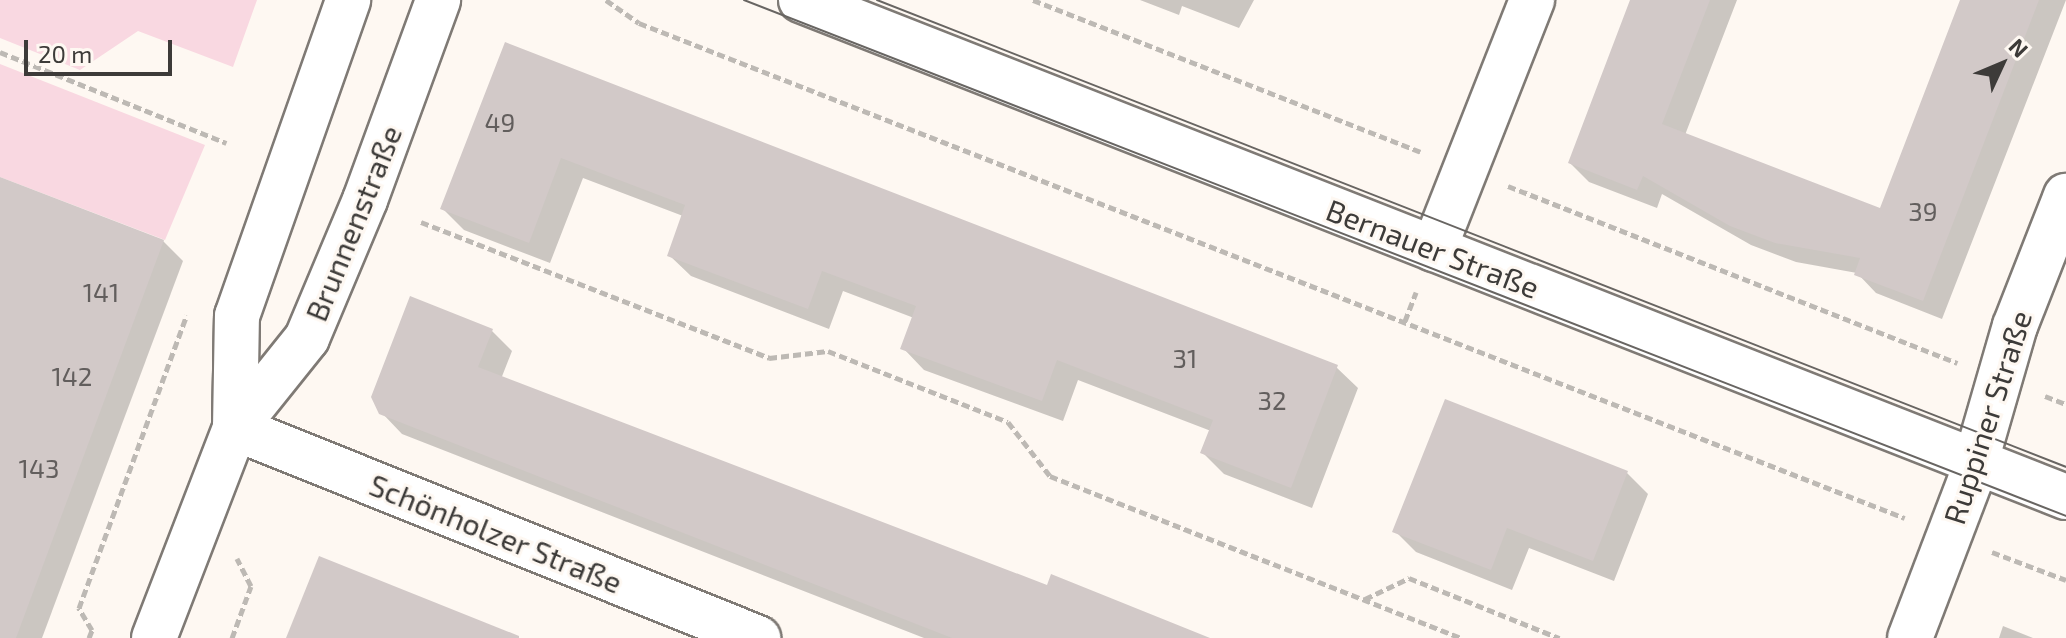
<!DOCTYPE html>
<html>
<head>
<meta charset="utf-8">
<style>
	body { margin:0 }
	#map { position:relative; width:2066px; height:638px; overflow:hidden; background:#fef8f2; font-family:"Exo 2",sans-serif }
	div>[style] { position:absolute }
	.green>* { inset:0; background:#f9d8e1 }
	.shadow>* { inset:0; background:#0003 }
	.building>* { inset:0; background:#d2c9c8 }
	.path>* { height:5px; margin-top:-2.5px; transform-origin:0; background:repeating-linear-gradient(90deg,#bdb9b4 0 8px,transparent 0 12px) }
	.roads { filter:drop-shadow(2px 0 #7f7a75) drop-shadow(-2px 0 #7f7a75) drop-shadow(0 2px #7f7a75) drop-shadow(0 -2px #7f7a75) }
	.street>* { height:44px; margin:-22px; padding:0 22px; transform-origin:22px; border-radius:22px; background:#fff }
	.secondary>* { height:44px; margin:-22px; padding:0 22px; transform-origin:22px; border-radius:22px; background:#fff }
	.tram>* { height:2px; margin:-1px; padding:0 1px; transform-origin:1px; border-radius:1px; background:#686562 }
	span { translate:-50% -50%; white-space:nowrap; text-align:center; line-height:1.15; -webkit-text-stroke:6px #fef8f2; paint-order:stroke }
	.number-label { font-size:26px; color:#625e5d }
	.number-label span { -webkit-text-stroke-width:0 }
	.street-label { font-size:30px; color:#3d3b39 }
	.north { position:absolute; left:1962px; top:24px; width:80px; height:80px; -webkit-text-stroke:6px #fef8f2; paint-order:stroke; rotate:46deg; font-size:22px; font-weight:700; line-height:32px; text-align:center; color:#3d3b39 }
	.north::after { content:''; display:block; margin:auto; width:28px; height:36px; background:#3d3b39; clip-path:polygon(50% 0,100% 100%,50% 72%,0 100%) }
	.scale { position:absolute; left:24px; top:40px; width:148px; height:36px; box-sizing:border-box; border:4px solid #3d3b39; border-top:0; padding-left:10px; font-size:24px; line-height:28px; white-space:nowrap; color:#3d3b39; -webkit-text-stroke:6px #fef8f2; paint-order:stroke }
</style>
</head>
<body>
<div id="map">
	<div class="green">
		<div style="clip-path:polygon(0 0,257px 0,233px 67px,138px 31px,80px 70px,0 38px)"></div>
		<div style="clip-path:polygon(0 64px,205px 145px,165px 240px,0 177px)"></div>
	</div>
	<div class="shadow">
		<div style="clip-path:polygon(1140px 0,1254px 0,1239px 28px,1182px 6px,1179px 15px)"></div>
		<div style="clip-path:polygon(1632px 0,1737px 0,1685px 135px,1881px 211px,1962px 0,2066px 0,1942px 319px,1876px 293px,1857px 273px,1796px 262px,1751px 245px,1662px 194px,1657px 208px,1589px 182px,1570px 163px)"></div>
		<div style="clip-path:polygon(506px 44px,1336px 367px,1358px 388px,1312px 508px,1224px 474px,1202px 452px,1211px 431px,1078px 380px,1063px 421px,924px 370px,903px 348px,914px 318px,843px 291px,829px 329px,691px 276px,669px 255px,683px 216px,583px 178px,550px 263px,464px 230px,443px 209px)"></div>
		<div style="clip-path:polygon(0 180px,163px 241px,183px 261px,42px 638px,0 638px)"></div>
		<div style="clip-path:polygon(492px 331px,512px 351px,501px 379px,1048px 587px,1208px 638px,924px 638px,402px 434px,381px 412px)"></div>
		<div style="clip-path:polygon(1627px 473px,1648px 494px,1614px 581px,1529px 548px,1512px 590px,1416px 552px,1395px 531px)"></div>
		<div style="clip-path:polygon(2003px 626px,2033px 638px,1999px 638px)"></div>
	</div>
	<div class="building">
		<div style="clip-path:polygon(1630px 0,1710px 0,1662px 124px,1880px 208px,1960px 0,2039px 0,1923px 301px,1854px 275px,1860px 258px,1775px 243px,1730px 226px,1643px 176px,1637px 190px,1568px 163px)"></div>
		<div style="clip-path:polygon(505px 42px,1338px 365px,1291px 488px,1200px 453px,1213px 420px,1057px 360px,1042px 401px,900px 349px,916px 306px,822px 271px,808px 309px,667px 256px,685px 205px,561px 158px,529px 243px,440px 209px)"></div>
		<div style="clip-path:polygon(0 177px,164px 240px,16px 638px,0 638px)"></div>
		<div style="clip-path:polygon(410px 296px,493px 329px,478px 367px,1047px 585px,1051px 574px,1210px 638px,952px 638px,379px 414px,371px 397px)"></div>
		<div style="clip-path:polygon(1445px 399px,1628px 471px,1593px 561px,1507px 528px,1491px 570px,1392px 532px)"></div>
		<div style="clip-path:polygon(319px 556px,519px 636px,519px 638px,286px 638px)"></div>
	</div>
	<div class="path">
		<div style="left:606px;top:0;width:40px;rotate:34.9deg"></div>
		<div style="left:639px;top:23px;width:1359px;rotate:21.36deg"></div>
		<div style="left:1033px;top:0;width:416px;rotate:21.4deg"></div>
		<div style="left:0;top:52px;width:244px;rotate:21.9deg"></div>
		<div style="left:1508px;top:186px;width:483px;rotate:21.5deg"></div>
		<div style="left:421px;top:222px;width:374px;rotate:21.3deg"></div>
		<div style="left:769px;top:358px;width:59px;rotate:-6.8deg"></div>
		<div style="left:828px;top:351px;width:193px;rotate:21.5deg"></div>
		<div style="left:1008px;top:422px;width:68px;rotate:52.1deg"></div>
		<div style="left:1050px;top:476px;width:442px;rotate:21.5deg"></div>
		<div style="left:1405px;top:321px;width:31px;rotate:-69deg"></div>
		<div style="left:2045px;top:396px;width:22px;rotate:21deg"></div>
		<div style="left:1992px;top:552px;width:79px;rotate:20.7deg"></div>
		<div style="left:1365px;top:599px;width:49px;rotate:-25.5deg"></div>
		<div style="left:1409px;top:578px;width:162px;rotate:21.8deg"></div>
		<div style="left:89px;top:638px;width:9px;rotate:-69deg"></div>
		<div style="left:92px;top:630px;width:26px;rotate:-121deg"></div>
		<div style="left:79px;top:608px;width:312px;rotate:-69.8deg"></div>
		<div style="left:232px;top:638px;width:55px;rotate:-69.9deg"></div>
		<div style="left:251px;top:586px;width:31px;rotate:-117deg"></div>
	</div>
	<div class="roads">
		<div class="street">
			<div style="left:1434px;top:249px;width:268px;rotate:-68.5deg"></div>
			<div style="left:235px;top:428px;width:564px;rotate:21.88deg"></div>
			<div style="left:1910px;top:638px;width:171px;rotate:-69.1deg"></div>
			<div style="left:1971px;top:478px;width:158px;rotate:-73.9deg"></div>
			<div style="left:2015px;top:326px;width:140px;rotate:-68.6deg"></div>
		</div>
		<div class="secondary">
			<div style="left:801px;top:0;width:1359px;rotate:21.45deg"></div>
			<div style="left:235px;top:428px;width:112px;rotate:-89deg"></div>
			<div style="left:237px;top:316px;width:335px;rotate:-70.6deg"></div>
			<div style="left:154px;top:638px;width:225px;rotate:-68.9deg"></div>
			<div style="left:235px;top:428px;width:115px;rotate:-51.3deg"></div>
			<div style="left:307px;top:338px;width:150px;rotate:-67.2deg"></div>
			<div style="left:365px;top:200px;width:213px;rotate:-69.9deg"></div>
		</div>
	</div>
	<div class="tram">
		<div style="left:744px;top:0;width:1419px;rotate:21.32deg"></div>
		<div style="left:877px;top:0;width:1277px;rotate:21.44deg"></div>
	</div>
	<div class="number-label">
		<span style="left:500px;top:122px">49</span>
		<span style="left:1923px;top:211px">39</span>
		<span style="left:101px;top:292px">141</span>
		<span style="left:1185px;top:358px">31</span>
		<span style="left:72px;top:376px">142</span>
		<span style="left:1272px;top:400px">32</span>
		<span style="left:39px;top:468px">143</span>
	</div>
	<div class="street-label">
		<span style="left:353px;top:223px;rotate:-68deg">Brunnenstraße</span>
		<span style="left:1433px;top:248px;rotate:21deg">Bernauer Straße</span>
		<span style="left:1987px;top:417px;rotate:-72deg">Ruppiner Straße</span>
		<span style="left:496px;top:533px;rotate:22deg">Schönholzer Straße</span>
	</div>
	<div class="north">N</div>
	<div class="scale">20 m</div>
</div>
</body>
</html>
